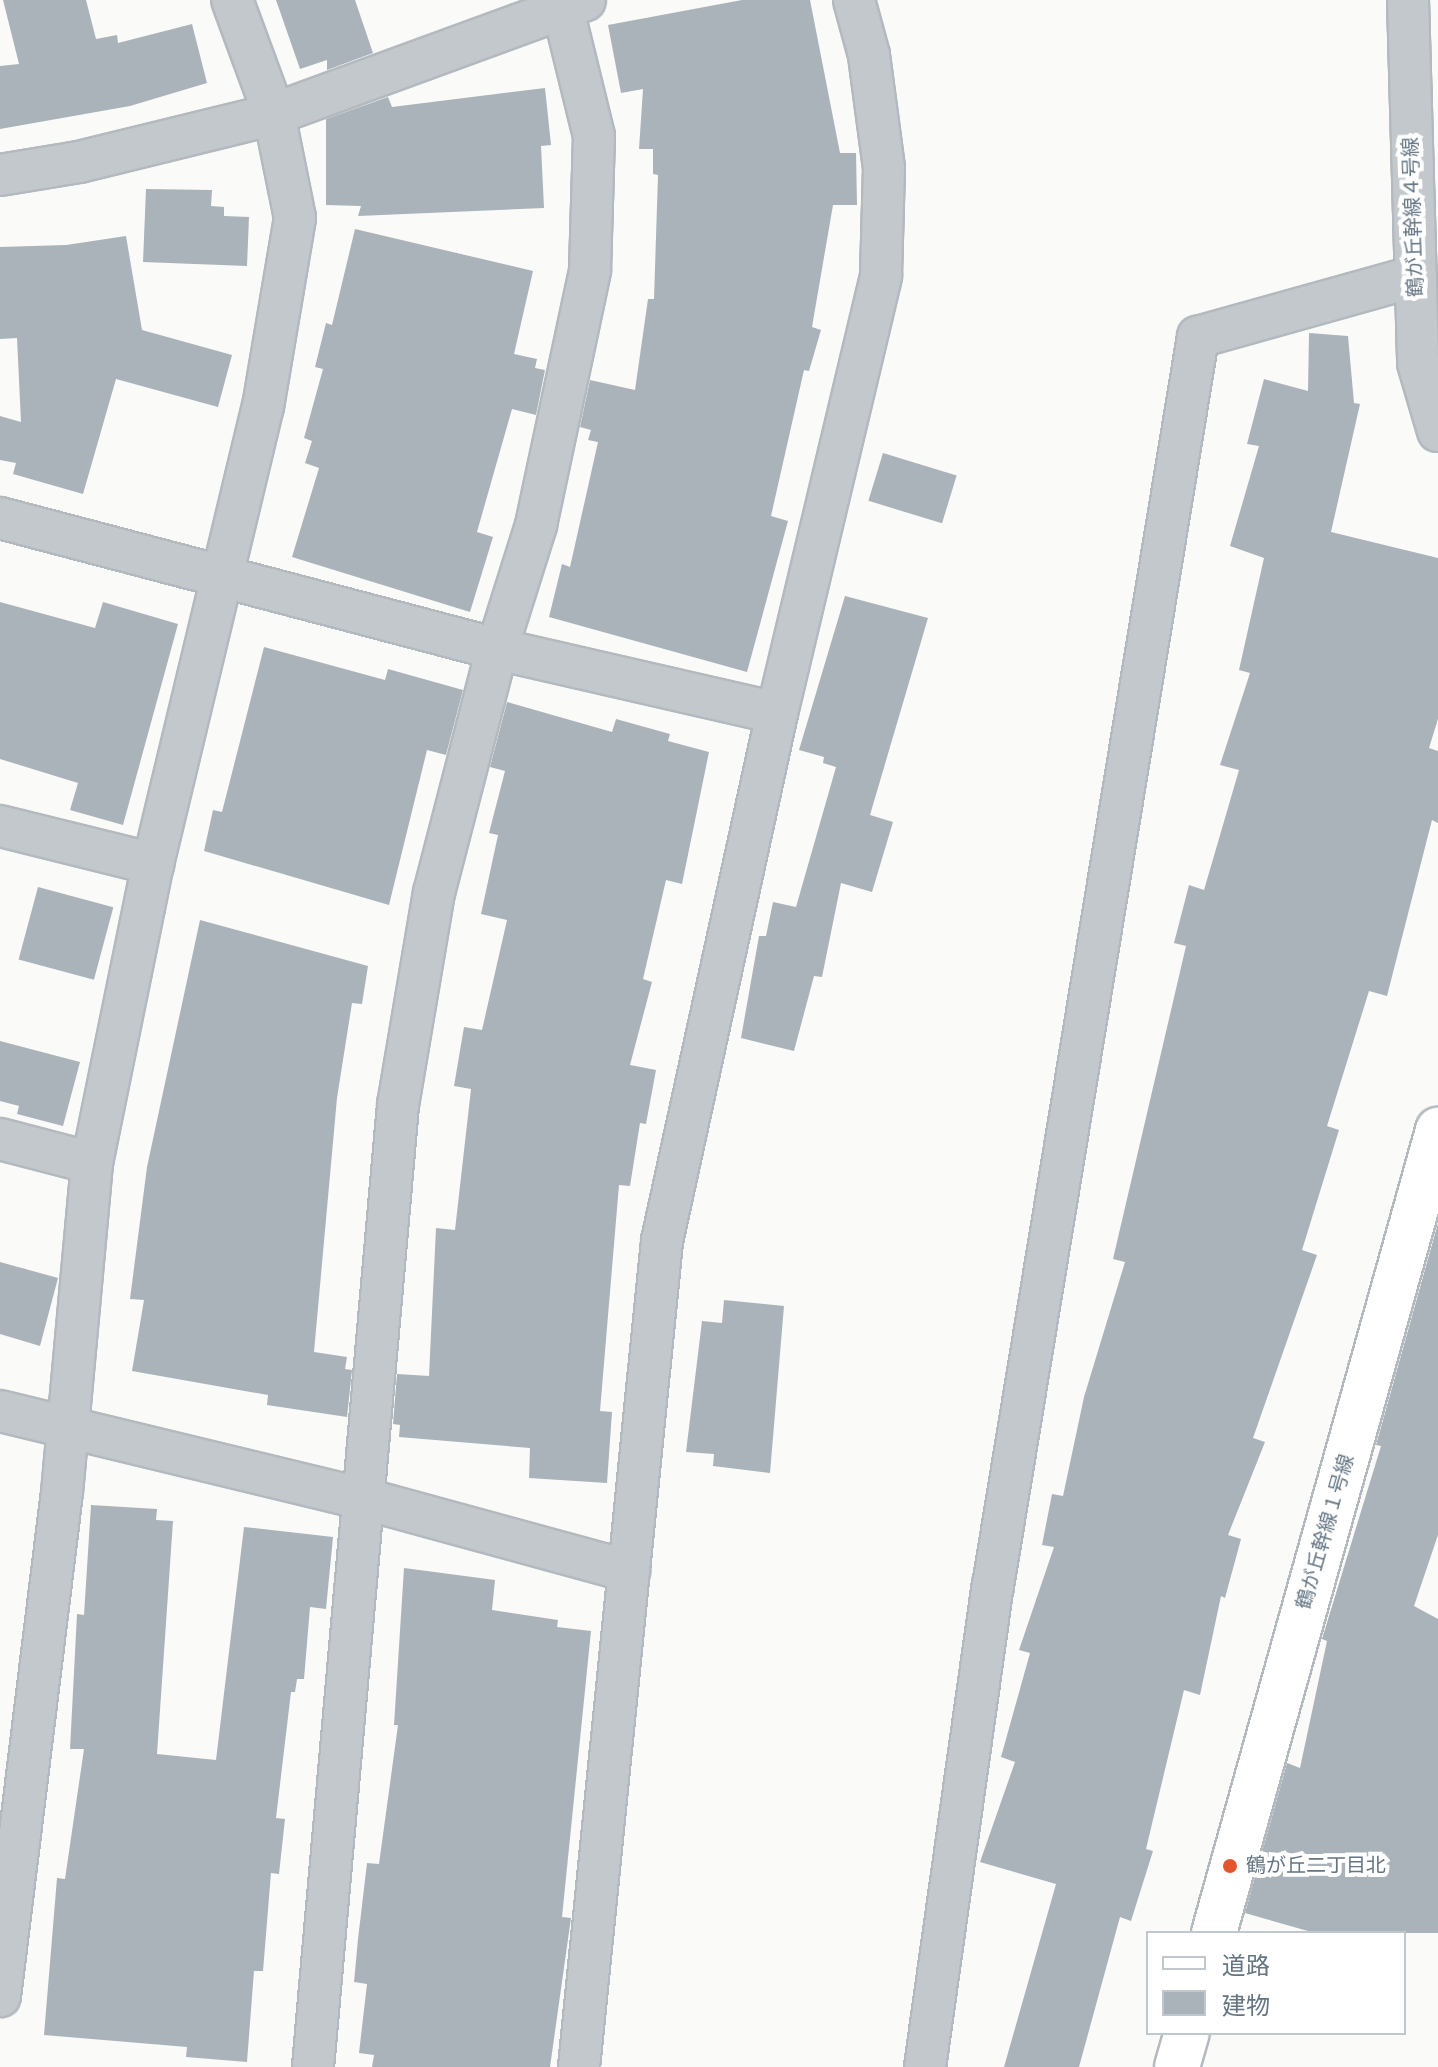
<!DOCTYPE html>
<html>
<head>
<meta charset="utf-8">
<style>
	body { margin:0 }
	#map { position:relative; width:1438px; height:2067px; overflow:hidden; background:#fafaf8; font-family:"Varela Round","Noto Sans JP",sans-serif }
	div>[style] { position:absolute }
	.building>* { inset:0; background:#aab3b9; transform-origin:0 0 }
	.roads { filter:drop-shadow(2px 0 #b3babf) drop-shadow(-2px 0 #b3babf) drop-shadow(0 2px #b3babf) drop-shadow(0 -2px #b3babf) }
	.street>* { height:40px; margin:-20px; padding:0 20px; transform-origin:20px; border-radius:20px; background:#c3c8cc }
	.secondary>* { height:44px; margin:-22px; padding:0 22px; transform-origin:22px; border-radius:22px; background:#fff }
	.dots>* { width:22px; height:22px; translate:-50% -50%; box-sizing:border-box; border:4px solid #fff; border-radius:50% }
	span { translate:-50% -50%; white-space:nowrap; text-align:center; line-height:1.15; -webkit-text-stroke:8px #fff; paint-order:stroke }
	.street-label { font-size:20px; color:#657683 }
	.poi-label { font-size:20px; color:#657683 }
	.left { translate:0 -50%; text-align:left }
	.legend { position:absolute; left:1146px; top:1931px; width:260px; height:104px; box-sizing:border-box; background:#fff; border:2px solid #c1c8cd; margin:0; padding:10px 14px; list-style:none; font-size:24px; color:#657683 }
	.legend li { display:flex; align-items:center; gap:16px; height:40px }
	.legend b { width:40px; border:2px solid #c1c8cd }
</style>
</head>
<body>
<div id="map">
	<div class="building">
		<div style="clip-path:polygon(3px 0,86px 0,96px 39px,117px 35px,118px 43px,192px 24px,207px 83px,130px 106px,0 129px,0 66px,19px 64px)"></div>
		<div style="clip-path:polygon(276px 0,355px 0,373px 53px,327px 70px,327px 60px,300px 69px)"></div>
		<div style="clip-path:polygon(742px 0,810px 0,840px 153px,856px 153px,857px 205px,833px 205px,812px 327px,821px 330px,809px 371px,804px 370px,771px 516px,788px 521px,747px 672px,549px 617px,562px 564px,570px 567px,598px 442px,588px 440px,591px 430px,580px 427px,590px 380px,635px 390px,648px 299px,654px 299px,658px 175px,653px 174px,653px 149px,639px 149px,643px 89px,621px 93px,608px 25px)"></div>
		<div style="clip-path:polygon(545px 88px,551px 145px,541px 146px,544px 208px,358px 216px,361px 206px,326px 205px,326px 119px,388px 97px,392px 107px)"></div>
		<div style="clip-path:polygon(146px 189px,212px 190px,211px 206px,224px 207px,224px 216px,249px 217px,247px 266px,143px 262px)"></div>
		<div style="clip-path:polygon(355px 229px,533px 271px,514px 354px,537px 359px,535px 368px,545px 370px,536px 415px,512px 409px,477px 532px,493px 537px,470px 612px,292px 557px,319px 468px,305px 463px,312px 441px,304px 438px,323px 369px,315px 367px,326px 323px,332px 325px)"></div>
		<div style="clip-path:polygon(126px 236px,142px 330px,232px 355px,218px 407px,116px 379px,83px 494px,13px 474px,16px 463px,0 460px,0 416px,21px 422px,17px 338px,0 339px,0 247px,66px 245px)"></div>
		<div style="clip-path:polygon(1309px 333px,1348px 336px,1354px 403px,1360px 404px,1331px 532px,1438px 558px,1438px 719px,1429px 748px,1438px 751px,1438px 823px,1432px 820px,1387px 996px,1369px 991px,1327px 1126px,1339px 1130px,1302px 1250px,1317px 1255px,1253px 1438px,1265px 1442px,1228px 1535px,1241px 1539px,1225px 1598px,1221px 1596px,1200px 1695px,1184px 1690px,1146px 1849px,1153px 1851px,1131px 1921px,1120px 1917px,1079px 2067px,1004px 2067px,1056px 1884px,980px 1862px,1015px 1762px,1001px 1757px,1030px 1653px,1019px 1650px,1054px 1547px,1042px 1545px,1052px 1494px,1063px 1496px,1084px 1397px,1125px 1262px,1113px 1259px,1186px 946px,1174px 943px,1189px 885px,1204px 890px,1239px 770px,1220px 765px,1250px 673px,1239px 670px,1264px 558px,1230px 546px,1259px 446px,1247px 444px,1264px 379px,1308px 391px)"></div>
		<div style="left:883px;top:453px;width:77px;height:50px;rotate:17deg"></div>
		<div style="clip-path:polygon(845px 596px,928px 618px,870px 815px,893px 822px,872px 892px,841px 883px,822px 977px,814px 976px,794px 1051px,741px 1038px,759px 936px,766px 936px,773px 902px,796px 907px,836px 767px,823px 763px,824px 757px,799px 750px)"></div>
		<div style="clip-path:polygon(0 602px,95px 628px,103px 602px,178px 624px,123px 825px,70px 810px,78px 783px,0 759px)"></div>
		<div style="clip-path:polygon(264px 647px,385px 680px,388px 669px,463px 690px,446px 755px,427px 750px,389px 905px,204px 851px,213px 810px,222px 812px)"></div>
		<div style="clip-path:polygon(507px 702px,612px 732px,616px 719px,670px 734px,668px 741px,709px 752px,682px 884px,666px 880px,643px 979px,652px 982px,630px 1065px,656px 1070px,646px 1124px,640px 1123px,630px 1186px,619px 1185px,600px 1411px,612px 1412px,607px 1483px,529px 1478px,530px 1448px,399px 1437px,400px 1425px,393px 1424px,397px 1374px,429px 1376px,436px 1228px,455px 1230px,471px 1089px,454px 1086px,464px 1027px,482px 1030px,507px 920px,481px 914px,498px 835px,489px 833px,505px 771px,490px 767px)"></div>
		<div style="left:38px;top:887px;width:78px;height:75px;rotate:15deg"></div>
		<div style="clip-path:polygon(200px 920px,368px 966px,362px 1004px,352px 1003px,337px 1098px,314px 1352px,347px 1357px,345px 1369px,352px 1370px,347px 1417px,267px 1405px,268px 1395px,132px 1371px,144px 1300px,130px 1299px,147px 1167px)"></div>
		<div style="clip-path:polygon(0 1041px,80px 1062px,63px 1126px,17px 1114px,19px 1106px,0 1101px)"></div>
		<div style="clip-path:polygon(1438px 1223px,1438px 1535px,1414px 1606px,1438px 1619px,1438px 1933px,1315px 1933px,1245px 1913px,1287px 1763px,1300px 1768px,1327px 1641px,1322px 1639px,1381px 1446px,1376px 1445px)"></div>
		<div style="clip-path:polygon(0 1262px,58px 1278px,40px 1346px,0 1334px)"></div>
		<div style="clip-path:polygon(724px 1300px,784px 1306px,770px 1473px,713px 1466px,714px 1454px,686px 1452px,702px 1321px,722px 1323px)"></div>
		<div style="clip-path:polygon(91px 1505px,157px 1509px,156px 1520px,173px 1521px,157px 1754px,216px 1760px,244px 1527px,333px 1537px,326px 1609px,310px 1607px,304px 1679px,297px 1679px,295px 1692px,291px 1692px,276px 1818px,285px 1819px,279px 1874px,271px 1873px,263px 1971px,254px 1971px,247px 2062px,186px 2057px,187px 2047px,44px 2035px,57px 1878px,65px 1879px,84px 1749px,70px 1749px,77px 1614px,84px 1615px)"></div>
		<div style="clip-path:polygon(404px 1568px,495px 1580px,492px 1610px,558px 1620px,557px 1627px,591px 1631px,562px 1917px,571px 1918px,550px 2067px,372px 2067px,374px 2055px,359px 2053px,367px 1984px,354px 1982px,358px 1939px,367px 1863px,379px 1864px,398px 1725px,394px 1725px)"></div>
	</div>
	<div class="roads">
		<div class="street">
			<div style="left:1408px;top:0;width:363px;rotate:88.4deg"></div>
			<div style="left:1418px;top:363px;width:71px;rotate:73.6deg"></div>
			<div style="left:0;top:175px;width:80px;rotate:-9.3deg"></div>
			<div style="left:79px;top:162px;width:201px;rotate:-13.8deg"></div>
			<div style="left:274px;top:114px;width:331px;rotate:-20.1deg"></div>
			<div style="left:0;top:518px;width:514px;rotate:14.77deg"></div>
			<div style="left:497px;top:649px;width:287px;rotate:12.9deg"></div>
			<div style="left:0;top:826px;width:158px;rotate:13.9deg"></div>
			<div style="left:0;top:1139px;width:95px;rotate:14.6deg"></div>
			<div style="left:92px;top:1163px;width:330px;rotate:95.2deg"></div>
			<div style="left:62px;top:1492px;width:508px;rotate:97.01deg"></div>
			<div style="left:92px;top:1163px;width:305px;rotate:-78.5deg"></div>
			<div style="left:153px;top:864px;width:470px;rotate:-76.5deg"></div>
			<div style="left:263px;top:407px;width:192px;rotate:-80.4deg"></div>
			<div style="left:295px;top:218px;width:106px;rotate:-101.4deg"></div>
			<div style="left:274px;top:114px;width:121px;rotate:-110.2deg"></div>
			<div style="left:0;top:1411px;width:375px;rotate:13.6deg"></div>
			<div style="left:365px;top:1499px;width:274px;rotate:15.3deg"></div>
			<div style="left:313px;top:2067px;width:966px;rotate:-84.95deg"></div>
			<div style="left:398px;top:1105px;width:215px;rotate:-80.4deg"></div>
			<div style="left:434px;top:893px;width:252px;rotate:-75.5deg"></div>
			<div style="left:497px;top:649px;width:130px;rotate:-72.5deg"></div>
			<div style="left:536px;top:525px;width:261px;rotate:-78deg"></div>
			<div style="left:590px;top:270px;width:134px;rotate:-88.3deg"></div>
			<div style="left:594px;top:136px;width:130px;rotate:-103.8deg"></div>
			<div style="left:579px;top:2067px;width:830px;rotate:-84.26deg"></div>
			<div style="left:662px;top:1241px;width:540px;rotate:-77.71deg"></div>
			<div style="left:777px;top:713px;width:450px;rotate:-76.6deg"></div>
			<div style="left:881px;top:275px;width:107px;rotate:-88.4deg"></div>
			<div style="left:884px;top:168px;width:114px;rotate:-97.6deg"></div>
			<div style="left:869px;top:55px;width:57px;rotate:-105.3deg"></div>
			<div style="left:925px;top:2067px;width:486px;rotate:-82deg"></div>
			<div style="left:993px;top:1586px;width:1266px;rotate:-80.68deg"></div>
			<div style="left:1198px;top:337px;width:226px;rotate:-15.6deg"></div>
		</div>
		<div class="secondary">
			<div style="left:1214px;top:1933px;width:834px;rotate:-74.41deg"></div>
			<div style="left:1177px;top:2067px;width:35px;rotate:-74deg"></div>
		</div>
	</div>
	<div class="dots">
		<div style="left:1230px;top:1866px;background:#e4572e"></div>
	</div>
	<div class="street-label">
		<span style="left:1414px;top:217px;rotate:-92deg">鶴が丘幹線４号線</span>
		<span style="left:1326px;top:1532px;rotate:-74deg">鶴が丘幹線１号線</span>
	</div>
	<div class="poi-label">
		<span class="left" style="left:1246px;top:1866px">鶴が丘二丁目北</span>
	</div>
	<ul class="legend">
	<li><b style="height:10px;background:#fff"></b>道路</li>
	<li><b style="height:22px;background:#aab3b9"></b>建物</li>
	</ul>
</div>
</body>
</html>
